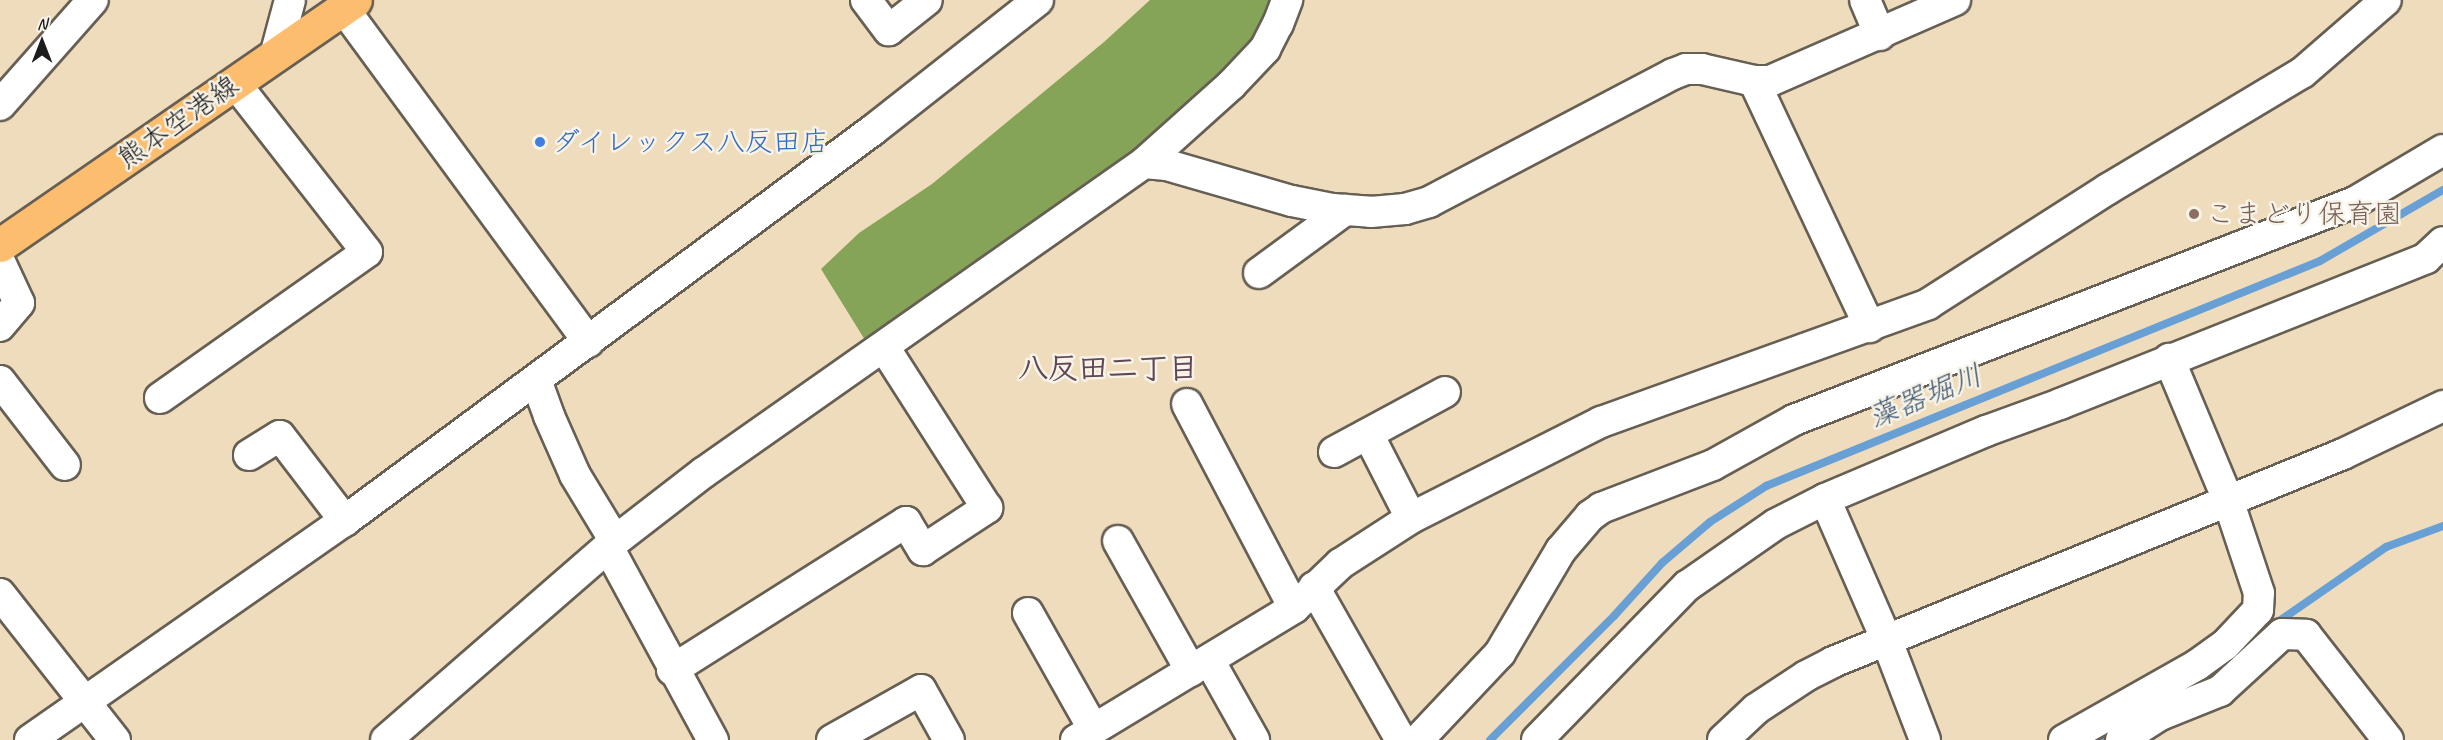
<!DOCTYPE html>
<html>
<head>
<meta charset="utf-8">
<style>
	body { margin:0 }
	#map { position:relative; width:2443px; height:740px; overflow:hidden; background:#efdcbc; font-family:Caveat,"Klee One",sans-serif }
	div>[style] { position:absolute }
	.forest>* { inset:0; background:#86a458 }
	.stream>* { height:8px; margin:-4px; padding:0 4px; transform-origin:4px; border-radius:4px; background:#68a0d6 }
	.roads { filter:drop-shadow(2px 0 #665f54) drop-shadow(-2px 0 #665f54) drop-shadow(0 2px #665f54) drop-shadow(0 -2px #665f54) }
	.minor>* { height:30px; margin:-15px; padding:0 15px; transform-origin:15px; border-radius:15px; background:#fff }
	.major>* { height:33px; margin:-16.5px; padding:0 16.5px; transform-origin:16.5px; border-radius:16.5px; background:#fcbd6f }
	.dots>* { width:16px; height:16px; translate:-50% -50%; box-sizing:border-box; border:3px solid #f7f3e8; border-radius:50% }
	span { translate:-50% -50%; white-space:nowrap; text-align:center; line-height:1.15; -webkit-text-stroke:5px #f7f3e8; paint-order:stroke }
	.street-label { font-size:28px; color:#1c1c1c }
	.shop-label { font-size:28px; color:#366cbe }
	.left { translate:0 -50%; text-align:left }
	.education-label { font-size:28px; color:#785e54 }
	.neighbourhood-label { font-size:30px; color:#604756; font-weight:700 }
	.water-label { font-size:30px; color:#3e5770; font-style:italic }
	.north { position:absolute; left:12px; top:12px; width:60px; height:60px; -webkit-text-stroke:4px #f7f3e8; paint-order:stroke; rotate:0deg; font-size:16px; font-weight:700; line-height:24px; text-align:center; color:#1c1c1c }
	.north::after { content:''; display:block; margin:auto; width:21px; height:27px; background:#1c1c1c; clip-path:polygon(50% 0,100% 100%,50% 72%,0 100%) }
</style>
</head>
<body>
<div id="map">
	<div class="forest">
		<div style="clip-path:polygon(1150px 0,1270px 0,1248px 49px,1169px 125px,961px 275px,865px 340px,821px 269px,859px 233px,932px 184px,1104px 42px)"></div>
	</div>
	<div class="stream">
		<div style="left:2272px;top:626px;width:139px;rotate:-34.7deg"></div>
		<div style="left:2386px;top:547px;width:61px;rotate:-20.2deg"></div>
		<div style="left:1490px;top:740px;width:175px;rotate:-45deg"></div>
		<div style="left:1614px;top:616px;width:72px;rotate:-47.8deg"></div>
		<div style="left:1662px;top:563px;width:63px;rotate:-40.5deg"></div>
		<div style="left:1710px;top:522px;width:67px;rotate:-32.7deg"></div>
		<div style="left:1766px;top:486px;width:598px;rotate:-22.1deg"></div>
		<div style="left:2320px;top:261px;width:142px;rotate:-30deg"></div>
		<div style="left:2097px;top:740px;width:21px;rotate:-29deg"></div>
	</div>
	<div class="roads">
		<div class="minor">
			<div style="left:866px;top:0;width:38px;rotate:53deg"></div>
			<div style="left:889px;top:30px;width:48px;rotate:-38.3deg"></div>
			<div style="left:1865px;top:0;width:38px;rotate:67deg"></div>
			<div style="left:344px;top:9px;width:413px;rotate:53.7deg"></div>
			<div style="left:275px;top:56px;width:58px;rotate:-75deg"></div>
			<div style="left:1754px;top:81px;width:272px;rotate:64.8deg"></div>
			<div style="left:0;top:105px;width:140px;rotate:-48.5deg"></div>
			<div style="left:1144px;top:163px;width:117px;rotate:-41.9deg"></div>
			<div style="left:1231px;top:85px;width:50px;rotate:-46.6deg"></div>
			<div style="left:1265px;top:49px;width:28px;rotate:-63deg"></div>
			<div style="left:1278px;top:24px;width:26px;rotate:-69deg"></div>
			<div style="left:0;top:262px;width:45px;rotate:65.1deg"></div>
			<div style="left:19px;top:303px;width:30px;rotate:130deg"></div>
			<div style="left:1259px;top:273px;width:107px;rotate:-36.2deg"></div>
			<div style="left:536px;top:380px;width:38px;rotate:70deg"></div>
			<div style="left:549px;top:416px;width:64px;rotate:66.2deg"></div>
			<div style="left:575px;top:475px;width:77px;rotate:58.8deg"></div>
			<div style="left:0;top:381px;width:106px;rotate:52.3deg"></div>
			<div style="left:160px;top:398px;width:253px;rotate:-35.2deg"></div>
			<div style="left:367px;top:252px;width:214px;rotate:-128deg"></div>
			<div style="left:1187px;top:404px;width:230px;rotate:62.3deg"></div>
			<div style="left:1368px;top:434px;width:94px;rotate:62.9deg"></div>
			<div style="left:1334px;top:452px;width:126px;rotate:-28.4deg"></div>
			<div style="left:249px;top:455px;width:36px;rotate:-32deg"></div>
			<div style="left:280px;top:436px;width:107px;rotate:52.6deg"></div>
			<div style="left:1825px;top:499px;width:155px;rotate:66.4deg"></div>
			<div style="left:1887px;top:641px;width:106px;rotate:69deg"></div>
			<div style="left:1118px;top:541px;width:149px;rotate:60.7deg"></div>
			<div style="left:608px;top:547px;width:220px;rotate:61.5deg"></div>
			<div style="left:1314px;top:587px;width:176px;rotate:60.4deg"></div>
			<div style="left:0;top:594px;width:186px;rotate:51.8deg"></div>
			<div style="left:1028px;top:613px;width:134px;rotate:60.6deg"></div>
			<div style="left:1209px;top:660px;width:92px;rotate:60.6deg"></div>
			<div style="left:672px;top:670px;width:277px;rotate:-32.3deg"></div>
			<div style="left:906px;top:522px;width:33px;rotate:59deg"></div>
			<div style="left:923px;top:550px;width:77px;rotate:-33.3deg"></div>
			<div style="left:987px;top:508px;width:191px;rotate:-122.6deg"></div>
			<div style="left:30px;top:740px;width:381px;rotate:-34.9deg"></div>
			<div style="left:343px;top:522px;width:659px;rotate:-36.49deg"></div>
			<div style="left:873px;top:130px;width:210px;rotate:-38.2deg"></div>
			<div style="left:386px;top:740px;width:303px;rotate:-41deg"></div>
			<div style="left:615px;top:541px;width:111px;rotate:-37.7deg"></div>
			<div style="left:703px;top:473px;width:539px;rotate:-35.11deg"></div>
			<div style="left:1144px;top:163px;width:23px;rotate:5deg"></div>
			<div style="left:1167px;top:165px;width:130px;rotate:16.1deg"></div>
			<div style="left:1292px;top:201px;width:41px;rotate:11.3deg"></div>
			<div style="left:1332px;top:209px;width:39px;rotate:4deg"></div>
			<div style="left:1371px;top:212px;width:34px;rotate:-5deg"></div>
			<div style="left:1405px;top:209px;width:25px;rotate:-16deg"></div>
			<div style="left:1429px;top:202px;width:276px;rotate:-27.7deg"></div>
			<div style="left:1673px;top:74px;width:14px;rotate:-21deg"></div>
			<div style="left:1686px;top:69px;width:16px"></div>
			<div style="left:1702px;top:69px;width:53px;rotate:13deg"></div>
			<div style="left:1754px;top:81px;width:16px"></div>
			<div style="left:1770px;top:81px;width:202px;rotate:-23.6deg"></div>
			<div style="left:832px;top:740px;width:102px;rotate:-29.3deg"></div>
			<div style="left:921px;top:690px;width:57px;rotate:60.8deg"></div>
			<div style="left:1076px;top:740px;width:255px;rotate:-31.2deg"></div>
			<div style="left:1294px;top:608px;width:64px;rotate:-43.7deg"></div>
			<div style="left:1340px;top:564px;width:85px;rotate:-32.9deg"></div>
			<div style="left:1411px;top:518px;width:213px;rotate:-26.8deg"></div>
			<div style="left:1601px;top:422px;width:348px;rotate:-19.8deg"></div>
			<div style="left:1928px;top:304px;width:214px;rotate:-32.6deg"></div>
			<div style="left:2108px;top:189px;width:226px;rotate:-30.9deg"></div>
			<div style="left:2302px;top:73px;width:111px;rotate:-41deg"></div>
			<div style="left:1418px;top:740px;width:120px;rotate:-46.7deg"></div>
			<div style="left:1500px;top:653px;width:120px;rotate:-59.4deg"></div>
			<div style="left:1561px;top:550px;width:45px;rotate:-49.5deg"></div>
			<div style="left:1590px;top:516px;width:14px;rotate:-36deg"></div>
			<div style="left:1601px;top:508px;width:120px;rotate:-21deg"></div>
			<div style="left:1713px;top:465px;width:93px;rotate:-29.1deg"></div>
			<div style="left:1794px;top:420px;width:602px;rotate:-21.24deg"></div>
			<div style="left:2355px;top:202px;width:102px;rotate:-30.6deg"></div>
			<div style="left:1537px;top:740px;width:215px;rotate:-45.8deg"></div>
			<div style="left:1687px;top:586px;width:108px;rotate:-34.9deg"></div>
			<div style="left:1776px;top:524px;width:55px;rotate:-27deg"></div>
			<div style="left:1825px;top:499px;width:175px;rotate:-22.9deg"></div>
			<div style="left:1986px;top:431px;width:79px;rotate:-20deg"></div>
			<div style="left:2060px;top:404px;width:394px;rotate:-21.7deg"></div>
			<div style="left:2426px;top:258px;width:23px;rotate:-43deg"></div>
			<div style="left:1723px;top:740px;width:45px;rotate:-43.2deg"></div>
			<div style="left:1756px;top:709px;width:60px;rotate:-33.4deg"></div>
			<div style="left:1806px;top:676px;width:30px;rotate:-27deg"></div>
			<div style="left:1833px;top:662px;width:551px;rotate:-22.19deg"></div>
			<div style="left:2343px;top:454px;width:111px;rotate:-25.6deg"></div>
			<div style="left:2064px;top:740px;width:153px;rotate:-29.4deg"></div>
			<div style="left:2197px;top:665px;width:34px;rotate:-36deg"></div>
			<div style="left:2225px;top:645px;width:48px;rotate:-46.7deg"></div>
			<div style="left:2258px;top:610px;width:17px;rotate:-87deg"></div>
			<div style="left:2259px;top:593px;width:98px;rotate:-108.4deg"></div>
			<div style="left:2228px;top:500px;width:153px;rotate:-112.7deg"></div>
			<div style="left:2121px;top:740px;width:46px;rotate:-32.7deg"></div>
			<div style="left:2160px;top:715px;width:65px;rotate:-21.8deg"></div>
			<div style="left:2220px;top:691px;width:84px;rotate:-42.6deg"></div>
			<div style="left:2282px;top:634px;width:24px;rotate:2deg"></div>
			<div style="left:2306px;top:635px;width:133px;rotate:52deg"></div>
		</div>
		<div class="major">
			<div style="left:0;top:245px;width:431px;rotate:-34.6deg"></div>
		</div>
	</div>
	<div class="dots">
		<div style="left:540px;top:142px;background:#3f7fe0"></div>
		<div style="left:2194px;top:214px;background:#8d6e63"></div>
	</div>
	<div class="street-label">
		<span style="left:178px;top:122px;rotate:-35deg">熊本空港線</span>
	</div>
	<div class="shop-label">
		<span class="left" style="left:552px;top:142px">ダイレックス八反田店</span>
	</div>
	<div class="education-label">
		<span class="left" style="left:2206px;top:214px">こまどり保育園</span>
	</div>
	<div class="neighbourhood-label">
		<span style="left:1108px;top:368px">八反田二丁目</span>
	</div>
	<div class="water-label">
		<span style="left:1925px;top:396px;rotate:-22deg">藻器堀川</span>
	</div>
	<div class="north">N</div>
</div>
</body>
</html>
